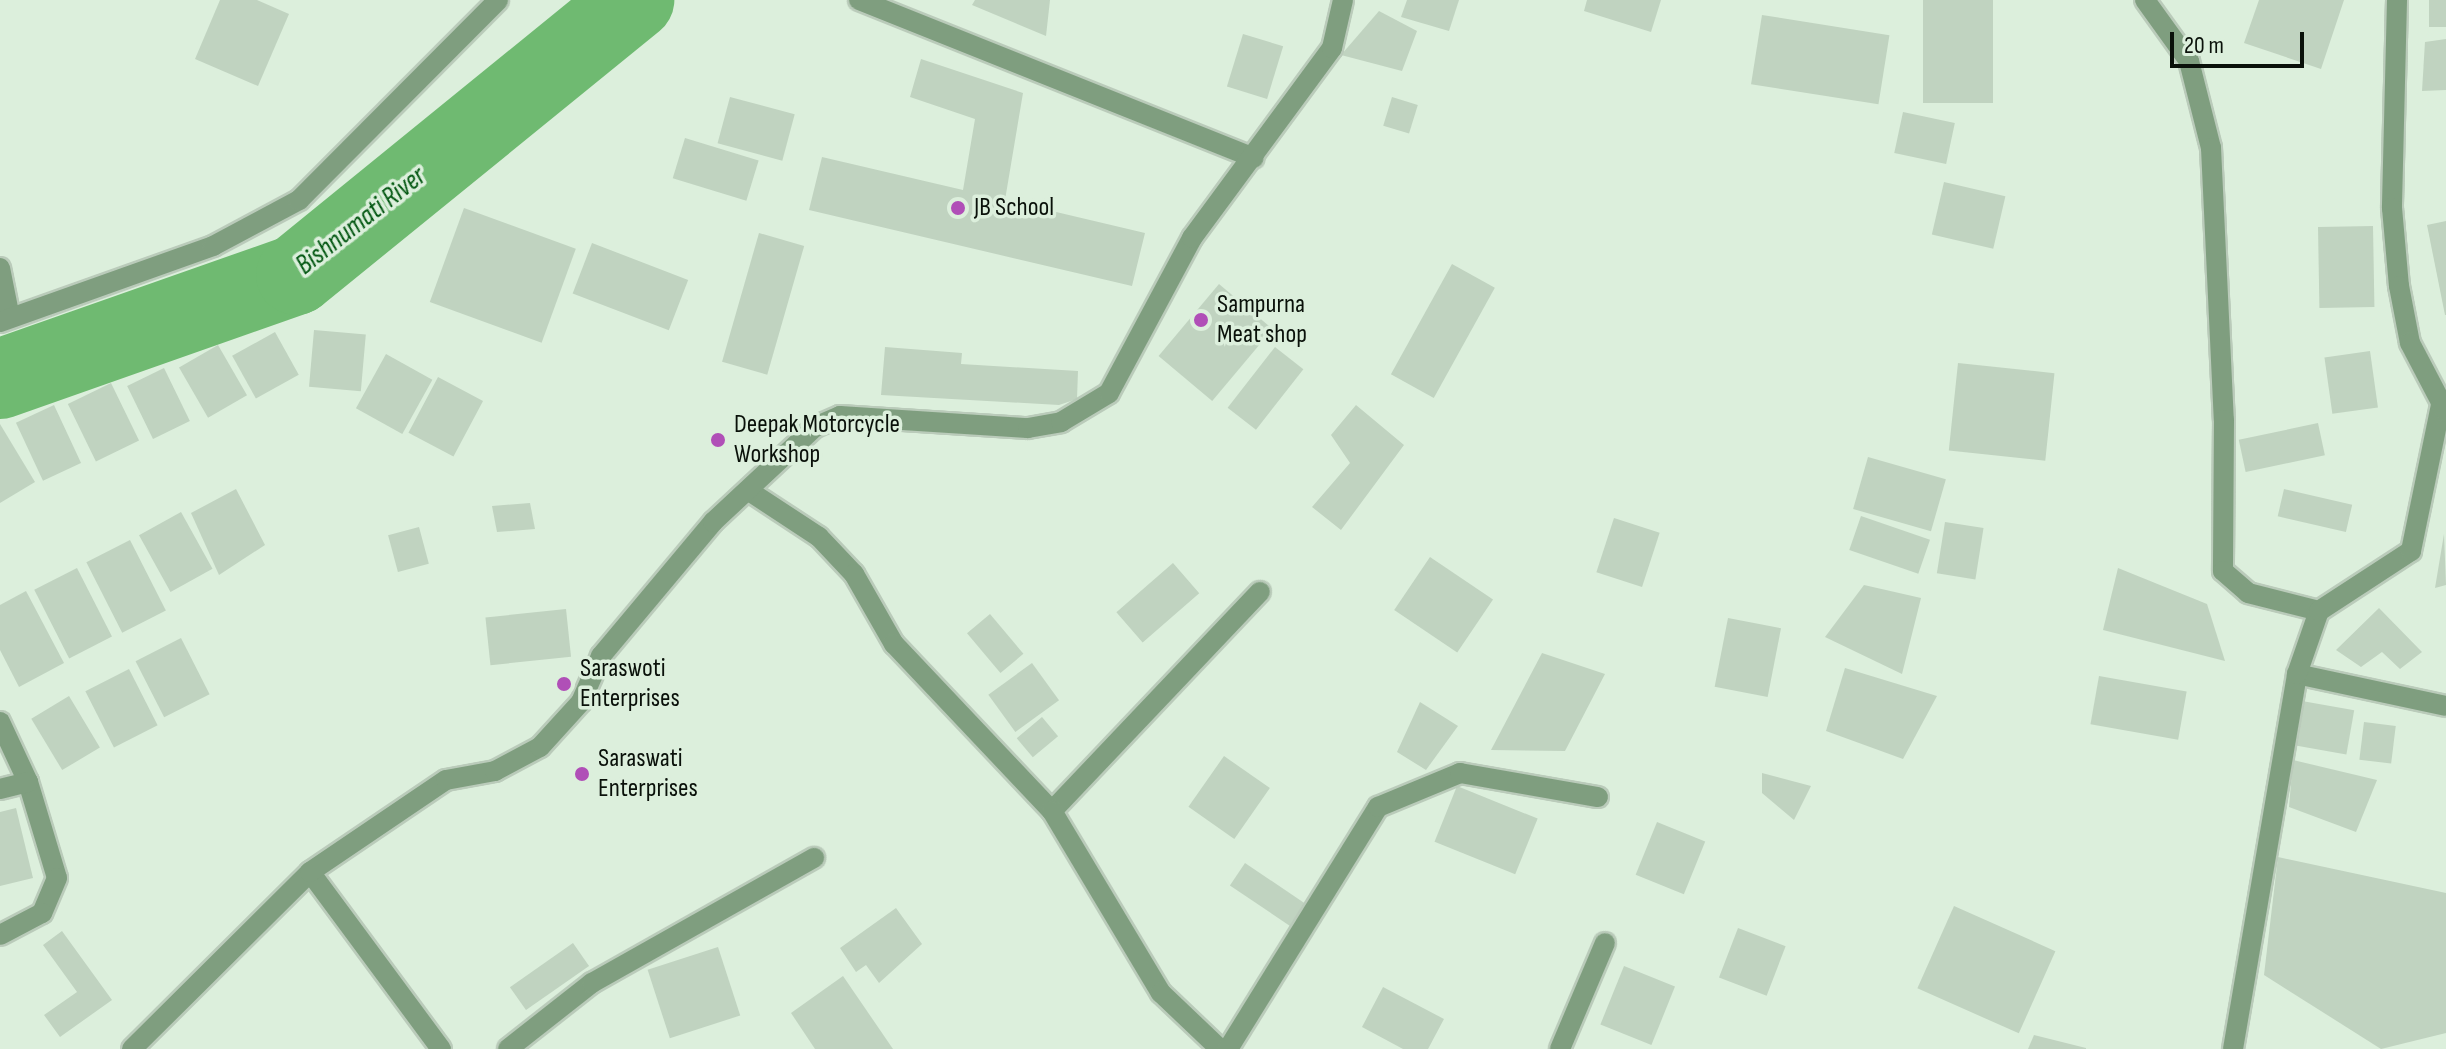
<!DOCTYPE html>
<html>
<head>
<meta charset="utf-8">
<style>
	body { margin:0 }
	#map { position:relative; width:2446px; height:1049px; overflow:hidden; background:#dcefdc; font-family:"Sofia Sans Condensed",sans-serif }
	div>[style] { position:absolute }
	.river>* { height:80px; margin:-40px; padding:0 40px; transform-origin:40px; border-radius:40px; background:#6fba71 }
	.building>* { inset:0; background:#c0d3c0; transform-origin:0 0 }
	.roads { filter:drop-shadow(2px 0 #bacbba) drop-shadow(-2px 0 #bacbba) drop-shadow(0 2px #bacbba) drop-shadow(0 -2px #bacbba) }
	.service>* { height:20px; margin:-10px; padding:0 10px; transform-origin:10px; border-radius:10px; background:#7f9e7f }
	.minor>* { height:20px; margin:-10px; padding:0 10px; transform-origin:10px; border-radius:10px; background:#7f9e7f }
	.tertiary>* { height:20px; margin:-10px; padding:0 10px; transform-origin:10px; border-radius:10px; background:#7f9e7f }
	.dots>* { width:22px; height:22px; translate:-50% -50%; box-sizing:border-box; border:4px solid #dcefdc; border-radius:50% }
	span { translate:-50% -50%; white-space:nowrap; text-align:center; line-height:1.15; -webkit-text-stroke:7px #dcefdc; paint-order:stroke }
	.poi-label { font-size:26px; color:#0a110a }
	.left { translate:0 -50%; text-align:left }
	.water-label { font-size:28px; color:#00550f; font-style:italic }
	.scale { position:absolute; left:2170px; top:32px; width:134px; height:36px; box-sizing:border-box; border:4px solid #0a110a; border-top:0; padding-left:10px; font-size:24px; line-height:28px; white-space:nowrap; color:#0a110a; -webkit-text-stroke:6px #dcefdc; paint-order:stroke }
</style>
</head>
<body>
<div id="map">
	<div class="river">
		<div style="left:0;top:379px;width:314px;rotate:-19.4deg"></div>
		<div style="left:296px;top:275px;width:436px;rotate:-39.1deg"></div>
	</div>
	<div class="building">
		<div style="clip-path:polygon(220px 0,257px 0,289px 14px,258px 86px,195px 59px)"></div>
		<div style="clip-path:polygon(975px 0,1050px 0,1046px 36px,972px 5px)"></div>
		<div style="clip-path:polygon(1407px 0,1459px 0,1449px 31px,1401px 17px)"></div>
		<div style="clip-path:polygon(1587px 0,1661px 0,1651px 32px,1584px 11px)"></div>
		<div style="left:1923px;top:0;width:70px;height:103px"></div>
		<div style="clip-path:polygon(2259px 0,2344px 0,2321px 69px,2244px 43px)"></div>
		<div style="left:2429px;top:0;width:17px;height:27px"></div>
		<div style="clip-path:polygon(1379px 11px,1417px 31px,1402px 71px,1341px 55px)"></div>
		<div style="left:1762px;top:15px;width:129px;height:70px;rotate:9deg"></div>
		<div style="left:1243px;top:34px;width:42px;height:55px;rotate:17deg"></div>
		<div style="clip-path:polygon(2446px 39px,2446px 90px,2422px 91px,2425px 42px)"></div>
		<div style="clip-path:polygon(921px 59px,1023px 93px,1005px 200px,1145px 233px,1132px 286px,809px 210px,822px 157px,963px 190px,975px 119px,910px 97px)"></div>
		<div style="left:730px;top:97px;width:67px;height:48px;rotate:15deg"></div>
		<div style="left:1392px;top:97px;width:27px;height:30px;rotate:17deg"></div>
		<div style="left:1903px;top:112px;width:53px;height:42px;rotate:12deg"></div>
		<div style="left:685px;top:138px;width:77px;height:42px;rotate:17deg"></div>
		<div style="left:1944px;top:182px;width:63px;height:54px;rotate:13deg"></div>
		<div style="left:464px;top:208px;width:119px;height:100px;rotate:20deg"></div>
		<div style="clip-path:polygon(2446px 221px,2446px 315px,2445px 315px,2427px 225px)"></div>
		<div style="left:2373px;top:226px;width:81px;height:55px;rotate:89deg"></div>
		<div style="left:759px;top:233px;width:47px;height:134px;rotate:16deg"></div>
		<div style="left:592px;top:243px;width:103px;height:54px;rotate:21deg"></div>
		<div style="left:1452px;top:264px;width:49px;height:126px;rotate:29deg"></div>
		<div style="left:1219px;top:284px;width:70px;height:94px;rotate:40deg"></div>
		<div style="left:314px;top:330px;width:52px;height:57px;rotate:5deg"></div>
		<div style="left:275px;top:332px;width:49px;height:49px;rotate:61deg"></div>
		<div style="left:218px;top:345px;width:58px;height:45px;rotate:60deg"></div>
		<div style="clip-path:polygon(885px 347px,962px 353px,961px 364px,1078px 371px,1077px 399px,1059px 405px,881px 395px)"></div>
		<div style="left:1275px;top:347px;width:36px;height:77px;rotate:38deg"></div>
		<div style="left:2370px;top:351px;width:57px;height:46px;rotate:82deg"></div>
		<div style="left:386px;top:354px;width:53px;height:62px;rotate:29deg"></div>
		<div style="left:1958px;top:363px;width:97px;height:88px;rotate:6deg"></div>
		<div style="left:164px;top:368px;width:59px;height:41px;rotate:64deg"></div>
		<div style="left:438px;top:377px;width:51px;height:63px;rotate:28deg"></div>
		<div style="left:111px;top:383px;width:64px;height:48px;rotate:64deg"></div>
		<div style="left:54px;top:405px;width:64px;height:42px;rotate:65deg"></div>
		<div style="clip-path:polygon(1356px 405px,1404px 445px,1341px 530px,1312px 507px,1350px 463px,1331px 435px)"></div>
		<div style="left:2318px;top:423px;width:33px;height:81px;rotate:78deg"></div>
		<div style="clip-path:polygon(0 424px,35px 482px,0 503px)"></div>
		<div style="left:1868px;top:457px;width:81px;height:54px;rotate:16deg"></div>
		<div style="clip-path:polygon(236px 489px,265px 545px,219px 575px,191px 513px)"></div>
		<div style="left:2284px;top:489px;width:70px;height:28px;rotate:13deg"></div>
		<div style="clip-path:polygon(530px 503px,535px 529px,497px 532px,492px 506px)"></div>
		<div style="left:181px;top:512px;width:65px;height:48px;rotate:61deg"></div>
		<div style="left:1861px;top:516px;width:73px;height:36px;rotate:19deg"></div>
		<div style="left:1614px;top:518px;width:48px;height:57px;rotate:18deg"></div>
		<div style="left:1945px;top:522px;width:39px;height:52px;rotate:9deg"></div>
		<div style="left:419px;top:527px;width:38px;height:32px;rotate:75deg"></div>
		<div style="clip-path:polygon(2444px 534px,2446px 585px,2435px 588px)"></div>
		<div style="left:130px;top:540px;width:79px;height:49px;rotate:63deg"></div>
		<div style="left:1430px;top:557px;width:76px;height:64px;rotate:34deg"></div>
		<div style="left:1173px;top:563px;width:40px;height:75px;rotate:49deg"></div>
		<div style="left:77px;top:568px;width:77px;height:48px;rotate:63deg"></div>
		<div style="clip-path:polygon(2118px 568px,2207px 604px,2225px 661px,2103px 630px)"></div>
		<div style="clip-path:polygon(1864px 585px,1921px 598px,1902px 674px,1825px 637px)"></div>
		<div style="clip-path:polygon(26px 591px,64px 663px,19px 687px,0 650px,0 605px)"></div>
		<div style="clip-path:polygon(2379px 608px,2422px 652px,2400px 669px,2382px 652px,2361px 667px,2336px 650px)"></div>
		<div style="left:566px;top:609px;width:48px;height:81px;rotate:84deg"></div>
		<div style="left:990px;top:614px;width:52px;height:30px;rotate:50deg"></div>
		<div style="left:1728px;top:618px;width:54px;height:70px;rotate:11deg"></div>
		<div style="left:181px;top:638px;width:63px;height:51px;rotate:63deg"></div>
		<div style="clip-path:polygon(1542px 653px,1605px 674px,1565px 751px,1491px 750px)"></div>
		<div style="left:1032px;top:663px;width:46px;height:54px;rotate:54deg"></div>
		<div style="clip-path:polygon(1845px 668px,1937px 696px,1903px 759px,1826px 731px)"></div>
		<div style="left:129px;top:669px;width:63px;height:49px;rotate:63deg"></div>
		<div style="left:2099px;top:676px;width:89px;height:49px;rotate:10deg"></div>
		<div style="left:69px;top:696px;width:60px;height:44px;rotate:59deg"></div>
		<div style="left:2302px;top:701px;width:53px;height:45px;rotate:10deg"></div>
		<div style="clip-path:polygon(1420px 702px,1458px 726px,1426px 770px,1397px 752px)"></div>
		<div style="left:1042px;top:717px;width:25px;height:33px;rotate:50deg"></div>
		<div style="left:2364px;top:722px;width:32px;height:38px;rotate:7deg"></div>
		<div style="left:1224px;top:756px;width:56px;height:62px;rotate:35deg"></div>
		<div style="clip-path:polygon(2293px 760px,2377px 780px,2356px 832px,2289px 807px)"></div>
		<div style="clip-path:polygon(1762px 773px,1811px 786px,1794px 820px,1762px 793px)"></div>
		<div style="left:1457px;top:786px;width:87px;height:60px;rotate:22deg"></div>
		<div style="clip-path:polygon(16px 808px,33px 878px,0 886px,0 812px)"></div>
		<div style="left:1657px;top:822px;width:52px;height:57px;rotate:22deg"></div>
		<div style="clip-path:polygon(2278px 857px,2446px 893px,2446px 1033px,2381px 1049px,2264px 975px)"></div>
		<div style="left:1245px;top:863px;width:76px;height:27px;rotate:34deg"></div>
		<div style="left:1954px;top:906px;width:111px;height:90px;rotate:24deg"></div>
		<div style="clip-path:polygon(896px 908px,922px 944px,879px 983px,866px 965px,856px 972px,840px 948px)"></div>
		<div style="left:1738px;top:928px;width:51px;height:53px;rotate:21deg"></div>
		<div style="clip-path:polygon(62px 931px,112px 1000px,60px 1037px,44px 1015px,77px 992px,43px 945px)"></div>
		<div style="left:573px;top:943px;width:28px;height:77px;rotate:55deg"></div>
		<div style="left:718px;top:947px;width:72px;height:74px;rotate:72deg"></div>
		<div style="left:1624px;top:966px;width:55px;height:63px;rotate:22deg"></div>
		<div style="clip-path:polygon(843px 976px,893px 1049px,815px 1049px,791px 1013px)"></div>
		<div style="clip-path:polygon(1383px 987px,1444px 1019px,1428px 1049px,1403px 1049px,1362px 1027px)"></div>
		<div style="clip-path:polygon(2034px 1035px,2086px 1048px,2086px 1049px,2028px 1049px)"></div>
	</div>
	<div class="roads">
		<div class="service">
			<div style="left:1052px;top:811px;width:302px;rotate:-46.5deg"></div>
			<div style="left:1560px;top:1049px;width:115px;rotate:-67deg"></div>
		</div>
		<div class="minor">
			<div style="left:859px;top:0;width:425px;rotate:21.8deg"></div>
			<div style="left:2145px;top:0;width:75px;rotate:54.2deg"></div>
			<div style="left:2189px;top:61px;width:90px;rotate:75.8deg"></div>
			<div style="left:2211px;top:148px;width:272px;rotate:87.3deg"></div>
			<div style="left:2224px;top:420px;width:151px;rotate:90.4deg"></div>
			<div style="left:2223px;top:571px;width:33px;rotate:41deg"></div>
			<div style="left:2248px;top:593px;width:73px;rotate:14.2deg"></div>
			<div style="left:0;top:268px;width:51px;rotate:78.7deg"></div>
			<div style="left:0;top:322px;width:226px;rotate:-19.6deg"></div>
			<div style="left:213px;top:246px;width:98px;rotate:-28.1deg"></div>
			<div style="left:299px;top:200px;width:282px;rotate:-45.1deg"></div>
			<div style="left:749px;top:491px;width:84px;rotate:33.3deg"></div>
			<div style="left:819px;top:537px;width:51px;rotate:46.6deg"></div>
			<div style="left:854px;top:574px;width:81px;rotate:60.3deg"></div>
			<div style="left:894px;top:644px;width:230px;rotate:46.6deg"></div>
			<div style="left:1052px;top:811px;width:212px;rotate:59.1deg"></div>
			<div style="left:1161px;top:993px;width:81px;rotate:43.5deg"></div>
			<div style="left:2297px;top:674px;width:152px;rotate:12.1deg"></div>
			<div style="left:0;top:722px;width:66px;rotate:65deg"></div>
			<div style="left:28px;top:782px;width:100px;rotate:73.2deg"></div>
			<div style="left:57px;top:878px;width:38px;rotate:113deg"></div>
			<div style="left:42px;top:913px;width:47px;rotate:152.4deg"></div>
			<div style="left:0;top:789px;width:29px;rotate:-14deg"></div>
			<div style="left:310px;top:872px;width:220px;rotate:53.5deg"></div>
			<div style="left:132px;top:1049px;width:251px;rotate:-44.8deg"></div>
			<div style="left:310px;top:872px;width:164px;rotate:-34.1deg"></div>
			<div style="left:446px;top:780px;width:50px;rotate:-10.4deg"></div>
			<div style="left:495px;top:771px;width:51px;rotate:-28.1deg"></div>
			<div style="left:540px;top:747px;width:61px;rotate:-47.7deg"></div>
			<div style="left:581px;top:702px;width:50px;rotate:-66.5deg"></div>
			<div style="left:601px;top:656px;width:175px;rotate:-50.1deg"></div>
			<div style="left:713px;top:522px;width:139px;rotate:-43deg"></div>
			<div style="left:815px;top:427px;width:27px;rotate:-24deg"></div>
			<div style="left:840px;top:416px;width:188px;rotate:3.7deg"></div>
			<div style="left:1028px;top:428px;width:34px;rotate:-10deg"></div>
			<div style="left:1061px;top:422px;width:56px;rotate:-31.1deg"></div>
			<div style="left:1109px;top:393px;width:176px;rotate:-61.8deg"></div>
			<div style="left:1192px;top:238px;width:236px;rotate:-53.6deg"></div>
			<div style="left:1332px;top:48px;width:49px;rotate:-77.1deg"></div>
			<div style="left:508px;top:1049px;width:107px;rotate:-38.2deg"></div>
			<div style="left:592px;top:983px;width:255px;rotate:-29.4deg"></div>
			<div style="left:1228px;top:1049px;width:285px;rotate:-58.2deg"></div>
			<div style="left:1378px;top:807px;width:89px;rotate:-22.5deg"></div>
			<div style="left:1460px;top:773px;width:140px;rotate:9.9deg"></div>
			<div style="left:2233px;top:1049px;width:380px;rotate:-80.3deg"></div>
			<div style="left:2297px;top:674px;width:67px;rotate:-70.8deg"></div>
			<div style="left:2319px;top:611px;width:110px;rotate:-33.1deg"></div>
			<div style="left:2411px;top:551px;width:149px;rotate:-78.4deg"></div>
		</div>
		<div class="tertiary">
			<div style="left:2397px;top:0;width:208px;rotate:91.4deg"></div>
			<div style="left:2392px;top:208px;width:78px;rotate:84.9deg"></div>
			<div style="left:2399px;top:286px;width:58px;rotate:79.1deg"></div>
			<div style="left:2410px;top:343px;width:78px;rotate:62.4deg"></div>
		</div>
	</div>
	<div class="dots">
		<div style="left:958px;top:208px;background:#b04fb7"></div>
		<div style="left:1201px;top:320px;background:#b04fb7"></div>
		<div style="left:718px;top:440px;background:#b04fb7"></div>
		<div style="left:564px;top:684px;background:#b04fb7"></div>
		<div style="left:582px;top:774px;background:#b04fb7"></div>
	</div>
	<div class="poi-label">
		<span class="left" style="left:974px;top:208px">JB School</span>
		<span class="left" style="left:1217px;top:320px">Sampurna<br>Meat shop</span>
		<span class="left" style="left:734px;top:440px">Deepak Motorcycle<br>Workshop</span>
		<span class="left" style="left:580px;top:684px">Saraswoti<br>Enterprises</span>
		<span class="left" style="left:598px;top:774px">Saraswati<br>Enterprises</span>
	</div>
	<div class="water-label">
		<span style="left:361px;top:221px;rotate:-38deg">Bishnumati River</span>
	</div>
	<div class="scale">20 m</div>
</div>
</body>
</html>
